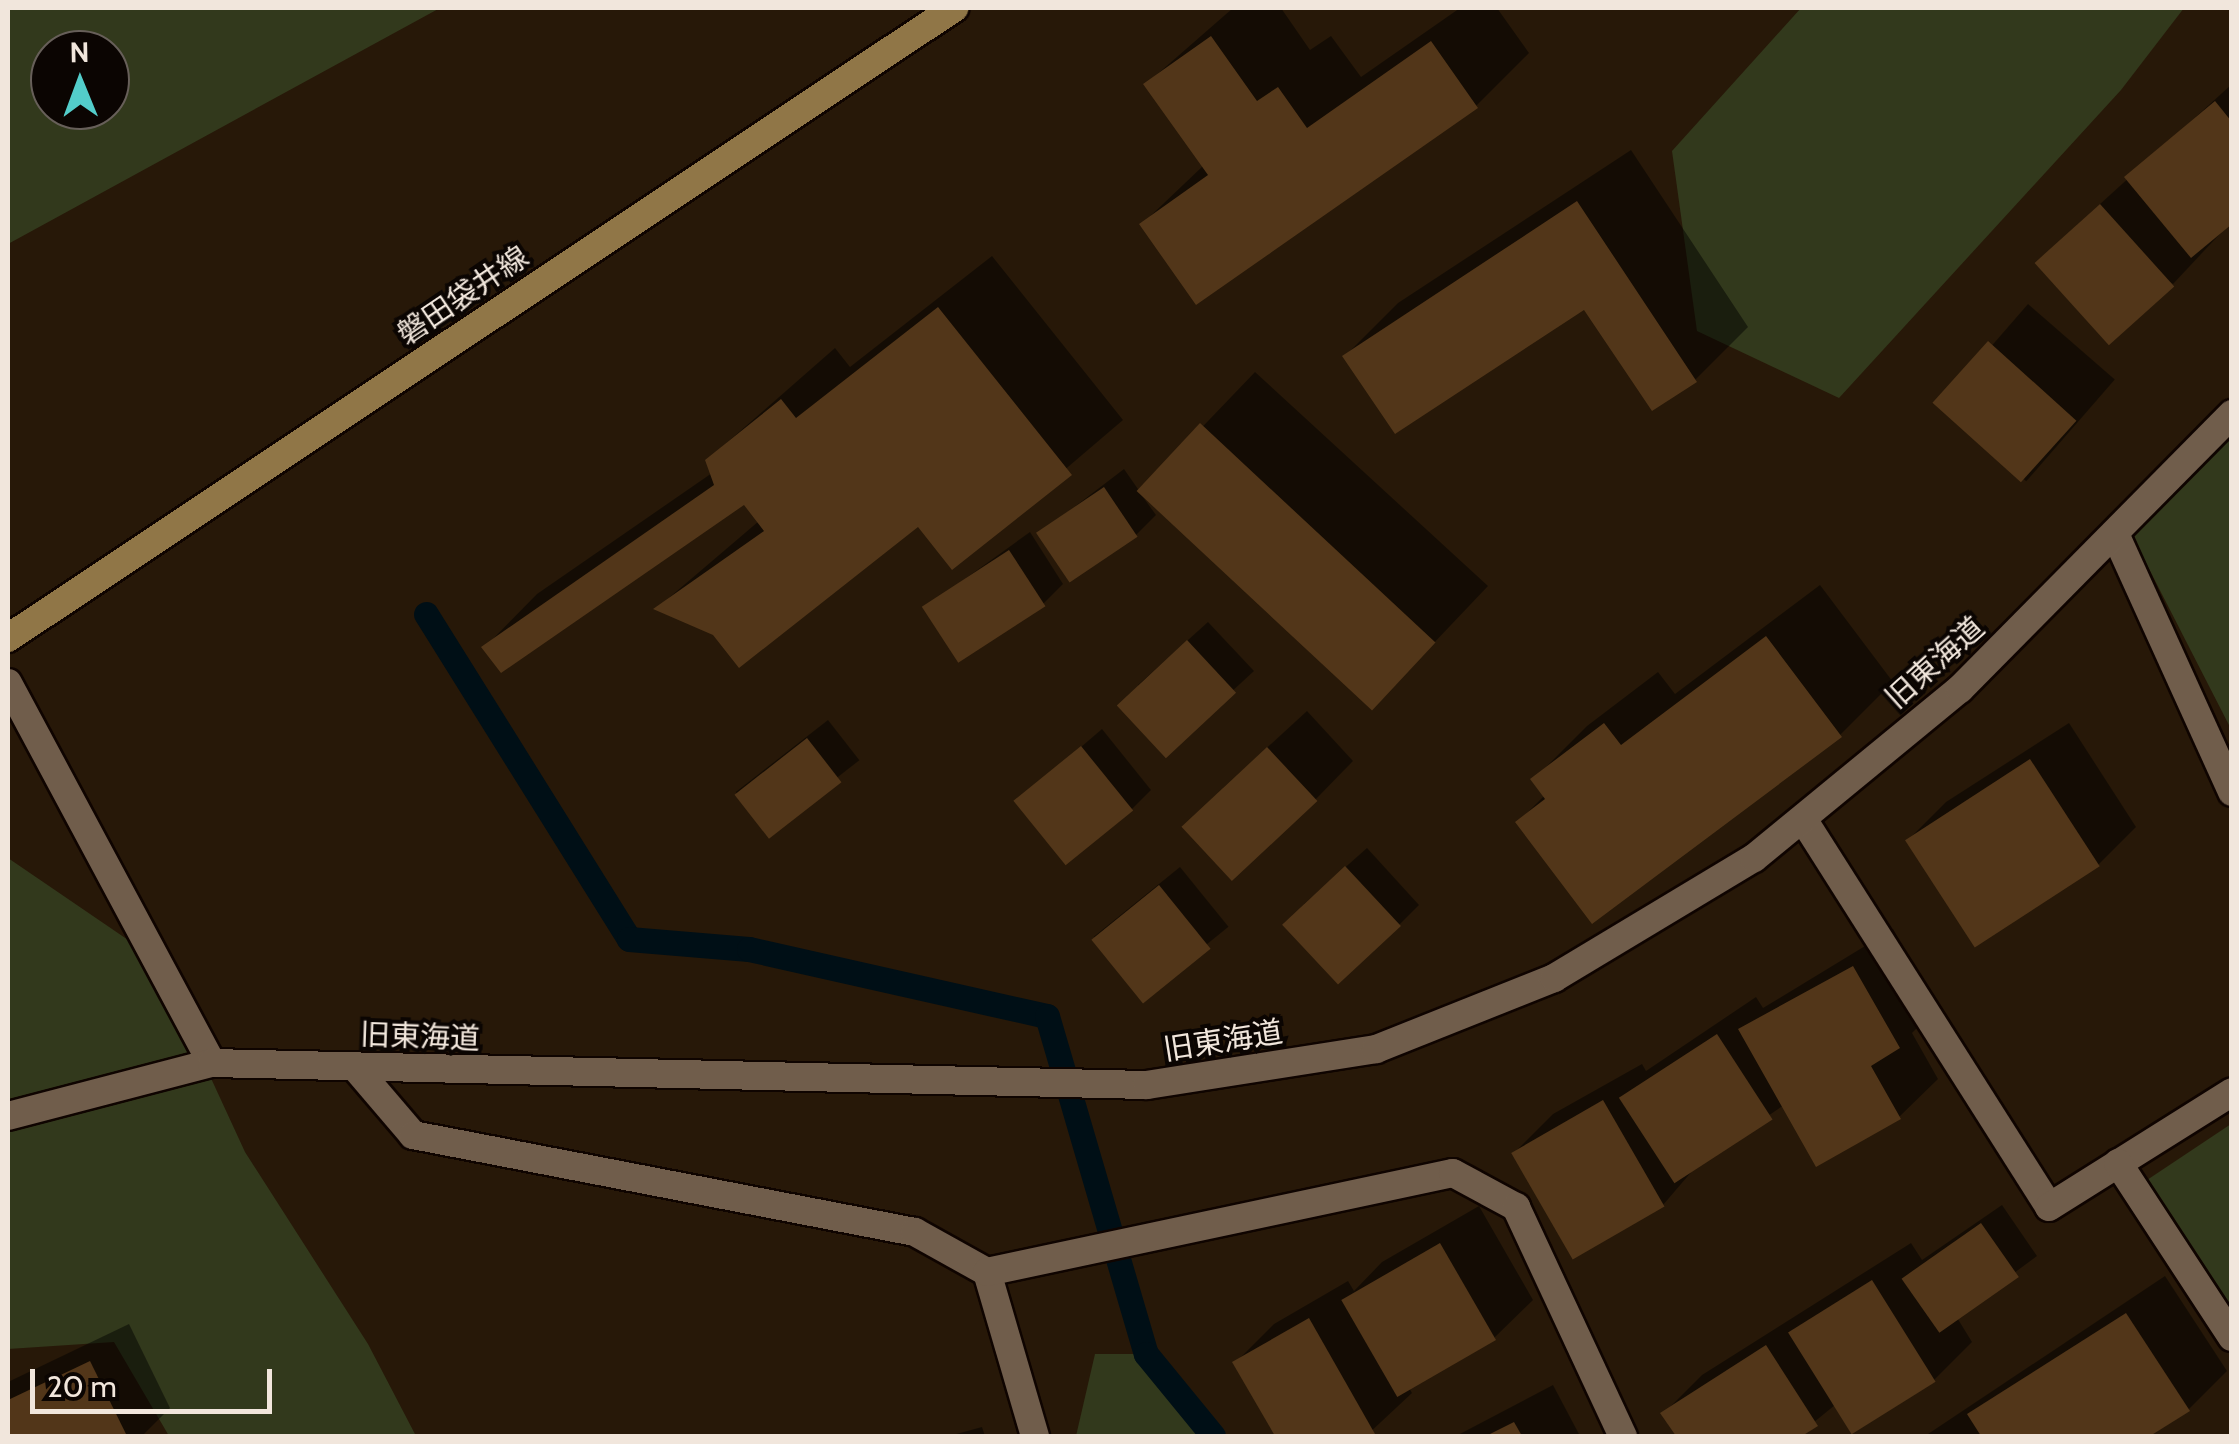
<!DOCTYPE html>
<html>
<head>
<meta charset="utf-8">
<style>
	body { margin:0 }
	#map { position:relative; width:2239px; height:1444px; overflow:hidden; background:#271808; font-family:Cabin,"Noto Sans JP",sans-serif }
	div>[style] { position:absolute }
	.green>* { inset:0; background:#32391c }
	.shadow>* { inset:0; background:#0007; transform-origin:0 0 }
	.stream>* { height:25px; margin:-12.5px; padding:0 12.5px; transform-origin:12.5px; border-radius:12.5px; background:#000f16 }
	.building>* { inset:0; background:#523619; transform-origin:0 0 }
	.roads { filter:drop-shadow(2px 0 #0f0400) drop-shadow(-2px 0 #0f0400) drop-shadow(0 2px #0f0400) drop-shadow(0 -2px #0f0400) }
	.minor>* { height:28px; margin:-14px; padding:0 14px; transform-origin:14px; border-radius:14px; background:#705d4b }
	.secondary>* { height:28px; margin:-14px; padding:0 14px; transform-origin:14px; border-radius:14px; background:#907647 }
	span { translate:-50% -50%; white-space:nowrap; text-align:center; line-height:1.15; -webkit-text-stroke:8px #0b0502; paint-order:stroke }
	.street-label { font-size:30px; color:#f1e6dc }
	.frame { position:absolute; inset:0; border:10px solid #f1e6dc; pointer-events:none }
	.north { position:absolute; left:30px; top:30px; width:100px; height:100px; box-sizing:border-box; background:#0b0502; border:2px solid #675f59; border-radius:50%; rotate:359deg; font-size:28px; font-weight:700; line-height:40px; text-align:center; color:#f1e6dc }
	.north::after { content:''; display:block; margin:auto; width:35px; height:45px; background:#53cdca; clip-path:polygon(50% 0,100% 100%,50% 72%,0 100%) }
	.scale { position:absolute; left:30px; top:1369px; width:242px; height:45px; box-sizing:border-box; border:5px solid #f1e6dc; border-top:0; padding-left:12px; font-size:30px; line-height:35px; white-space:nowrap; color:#f1e6dc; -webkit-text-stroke:8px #0b0502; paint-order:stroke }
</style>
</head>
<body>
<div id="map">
	<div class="green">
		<div style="clip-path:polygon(evenodd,8px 8px,440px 8px,8px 244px,8px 8px,110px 50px,110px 110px,50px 110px,50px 50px,110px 50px)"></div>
		<div style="clip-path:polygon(1801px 8px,2184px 8px,2121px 90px,1839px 398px,1697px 331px,1672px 151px)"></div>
		<div style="clip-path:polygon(2231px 411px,2231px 729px,2127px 526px)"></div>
		<div style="clip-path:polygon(8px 858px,156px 959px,245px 1152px,368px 1344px,416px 1436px,169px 1436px,114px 1342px,8px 1349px)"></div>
		<div style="clip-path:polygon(2231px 1124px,2231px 1337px,2135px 1188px)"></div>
		<div style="clip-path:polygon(1095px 1354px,1146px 1354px,1219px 1436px,1076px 1436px)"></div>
	</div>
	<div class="shadow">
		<div style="clip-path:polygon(1233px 8px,1281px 8px,1310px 50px,1331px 36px,1361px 77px,1460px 8px,1497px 8px,1529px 53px,1476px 106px,1142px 224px,1204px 165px,1146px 84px)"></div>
		<div style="clip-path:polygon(2232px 84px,2232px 221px,2173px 284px,2077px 225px)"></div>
		<div style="clip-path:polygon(1631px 150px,1748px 327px,1695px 380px,1585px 307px,1345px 356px,1398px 303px)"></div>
		<div style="clip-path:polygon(992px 256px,1123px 420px,952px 566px,918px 524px,715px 632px,657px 608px,759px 521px,745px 501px,485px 647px,537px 594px,712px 473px,707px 460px,835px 348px,850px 367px)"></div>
		<div style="left:2028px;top:304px;width:115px;height:135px;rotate:41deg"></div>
		<div style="clip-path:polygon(1255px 372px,1488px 586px,1374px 706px,1143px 497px,1156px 515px,1136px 535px,1039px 534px,1124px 469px,1140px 492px)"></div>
		<div style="clip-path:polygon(1030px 532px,1063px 584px,1043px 604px,926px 607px)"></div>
		<div style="clip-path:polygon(1820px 585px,1893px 682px,1840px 735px,1518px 822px,1545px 795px,1534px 779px,1587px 726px,1658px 672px,1675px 694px)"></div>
		<div style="clip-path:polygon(1208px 622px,1254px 671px,1164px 754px,1138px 685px)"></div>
		<div style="clip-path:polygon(1307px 711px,1353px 761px,1315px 800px,1223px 788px)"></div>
		<div style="left:828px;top:720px;width:51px;height:117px;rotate:52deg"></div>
		<div style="clip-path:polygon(2069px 723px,2136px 827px,2098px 865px,1908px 840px,1946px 802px)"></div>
		<div style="clip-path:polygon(1102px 729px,1151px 790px,1131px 810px,1017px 802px)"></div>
		<div style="clip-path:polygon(1367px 848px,1419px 905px,1399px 925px,1304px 904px)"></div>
		<div style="left:1180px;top:867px;width:77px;height:111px;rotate:51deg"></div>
		<div style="clip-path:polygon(1893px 929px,1937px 1008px,1912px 1033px,1938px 1079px,1899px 1117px,1784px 1105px,1699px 1163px,1663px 1205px,1574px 1256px,1515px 1152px,1553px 1114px,1642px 1064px,1646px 1071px,1756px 997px,1763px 1008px)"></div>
		<div style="clip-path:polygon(2002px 1205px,2037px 1256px,1956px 1316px,1972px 1342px,1934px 1380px,1835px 1405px,1797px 1436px,1679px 1436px,1664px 1413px,1702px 1375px,1911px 1243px,1922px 1260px)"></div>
		<div style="clip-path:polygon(1479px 1206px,1533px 1300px,1494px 1338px,1408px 1386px,1412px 1393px,1366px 1436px,1278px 1436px,1235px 1363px,1274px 1324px,1348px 1281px,1354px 1291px,1382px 1262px)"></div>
		<div style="clip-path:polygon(2165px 1276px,2227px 1371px,2188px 1410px,2145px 1436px,1925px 1436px)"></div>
		<div style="clip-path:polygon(129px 1324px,170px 1408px,142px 1436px,8px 1436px,8px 1382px)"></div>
		<div style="clip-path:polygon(1553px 1385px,1580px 1436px,1456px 1436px)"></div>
		<div style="clip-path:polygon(982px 1427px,985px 1436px,949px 1436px)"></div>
	</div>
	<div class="stream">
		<div style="left:426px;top:614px;width:383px;rotate:58deg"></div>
		<div style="left:629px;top:939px;width:120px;rotate:4.8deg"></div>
		<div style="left:749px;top:949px;width:305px;rotate:12.7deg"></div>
		<div style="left:1047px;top:1016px;width:352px;rotate:73.7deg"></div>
		<div style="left:1146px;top:1354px;width:106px;rotate:50.7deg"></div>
	</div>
	<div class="building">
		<div style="clip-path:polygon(1211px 36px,1257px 101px,1278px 87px,1307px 128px,1431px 41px,1478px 108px,1196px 305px,1139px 224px,1208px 175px,1143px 84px)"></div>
		<div style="clip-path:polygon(2215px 101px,2232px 122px,2232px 224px,2191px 258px,2124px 177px)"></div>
		<div style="clip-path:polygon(1577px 201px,1697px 382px,1652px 411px,1584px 310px,1395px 434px,1342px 356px)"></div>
		<div style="left:2100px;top:204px;width:111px;height:88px;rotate:48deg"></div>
		<div style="clip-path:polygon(938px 307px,1072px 475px,952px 570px,918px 527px,739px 668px,713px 635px,653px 609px,764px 531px,744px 505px,501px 673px,481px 647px,714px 485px,705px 460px,781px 399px,796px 418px)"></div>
		<div style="left:1988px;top:341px;width:119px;height:83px;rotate:42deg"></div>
		<div style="left:1200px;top:423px;width:322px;height:93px;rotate:43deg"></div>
		<div style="left:1104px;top:487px;width:60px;height:82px;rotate:56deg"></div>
		<div style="left:1009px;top:550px;width:67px;height:104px;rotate:57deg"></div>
		<div style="clip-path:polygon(1766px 636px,1842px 737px,1592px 924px,1515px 822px,1545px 799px,1530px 779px,1604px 723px,1621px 745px)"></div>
		<div style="left:1187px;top:640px;width:72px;height:96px;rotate:47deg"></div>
		<div style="left:807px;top:738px;width:56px;height:92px;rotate:52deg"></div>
		<div style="left:1081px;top:746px;width:83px;height:87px;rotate:51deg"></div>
		<div style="left:1267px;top:747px;width:74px;height:117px;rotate:47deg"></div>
		<div style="left:2030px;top:759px;width:128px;height:149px;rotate:57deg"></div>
		<div style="left:1345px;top:866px;width:82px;height:86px;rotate:47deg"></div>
		<div style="left:1159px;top:885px;width:82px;height:87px;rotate:51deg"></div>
		<div style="clip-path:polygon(1853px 966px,1900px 1048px,1871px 1066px,1901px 1119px,1816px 1167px,1738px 1029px)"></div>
		<div style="left:1717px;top:1034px;width:102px;height:117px;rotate:57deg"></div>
		<div style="left:1603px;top:1100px;width:123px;height:106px;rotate:60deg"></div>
		<div style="left:1981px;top:1223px;width:66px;height:97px;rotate:55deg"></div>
		<div style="left:1440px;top:1243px;width:112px;height:114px;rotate:60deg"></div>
		<div style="left:1872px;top:1280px;width:120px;height:99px;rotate:58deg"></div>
		<div style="clip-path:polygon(2126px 1313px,2190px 1411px,2150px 1436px,1981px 1436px,1967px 1414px)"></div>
		<div style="clip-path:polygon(1309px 1318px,1375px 1434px,1371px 1436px,1275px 1436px,1232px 1362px)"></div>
		<div style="clip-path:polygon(1766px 1345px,1818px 1426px,1802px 1436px,1676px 1436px,1660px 1413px)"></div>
		<div style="clip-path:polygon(90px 1361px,127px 1436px,8px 1436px,8px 1400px)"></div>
		<div style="clip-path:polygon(1514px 1422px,1522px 1436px,1486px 1436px)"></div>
	</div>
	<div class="roads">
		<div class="minor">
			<div style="left:2116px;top:536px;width:281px;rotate:65.6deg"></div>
			<div style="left:8px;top:683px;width:431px;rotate:61.8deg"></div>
			<div style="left:1803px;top:819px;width:459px;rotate:57.6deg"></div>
			<div style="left:2049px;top:1207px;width:216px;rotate:-32.1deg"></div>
			<div style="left:355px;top:1067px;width:89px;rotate:49.5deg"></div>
			<div style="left:413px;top:1135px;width:511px;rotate:10.94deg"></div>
			<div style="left:915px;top:1232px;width:82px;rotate:29.1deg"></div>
			<div style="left:987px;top:1272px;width:171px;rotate:73.7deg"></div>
			<div style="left:8px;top:1116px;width:211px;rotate:-14.6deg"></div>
			<div style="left:212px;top:1063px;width:935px;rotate:1.35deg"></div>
			<div style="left:1147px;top:1085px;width:232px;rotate:-8.9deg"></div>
			<div style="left:1376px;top:1049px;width:192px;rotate:-21.7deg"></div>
			<div style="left:1554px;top:978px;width:233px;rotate:-31deg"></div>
			<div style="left:1754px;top:858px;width:266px;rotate:-39.4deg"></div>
			<div style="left:1960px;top:689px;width:387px;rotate:-45.3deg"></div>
			<div style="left:2118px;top:1163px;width:208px;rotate:56.8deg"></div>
			<div style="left:987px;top:1272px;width:476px;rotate:-12deg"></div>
			<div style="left:1453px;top:1173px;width:72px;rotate:28.4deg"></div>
			<div style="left:1516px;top:1207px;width:253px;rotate:65deg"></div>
		</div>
		<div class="secondary">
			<div style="left:8px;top:638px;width:1137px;rotate:-33.66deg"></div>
		</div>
	</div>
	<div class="street-label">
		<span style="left:463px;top:296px;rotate:-34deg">磐田袋井線</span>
		<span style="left:1935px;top:663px;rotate:-42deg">旧東海道</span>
		<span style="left:420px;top:1037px;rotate:2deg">旧東海道</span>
		<span style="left:1223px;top:1041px;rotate:-9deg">旧東海道</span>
	</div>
	<div class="frame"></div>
	<div class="north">N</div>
	<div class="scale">20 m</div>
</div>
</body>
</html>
